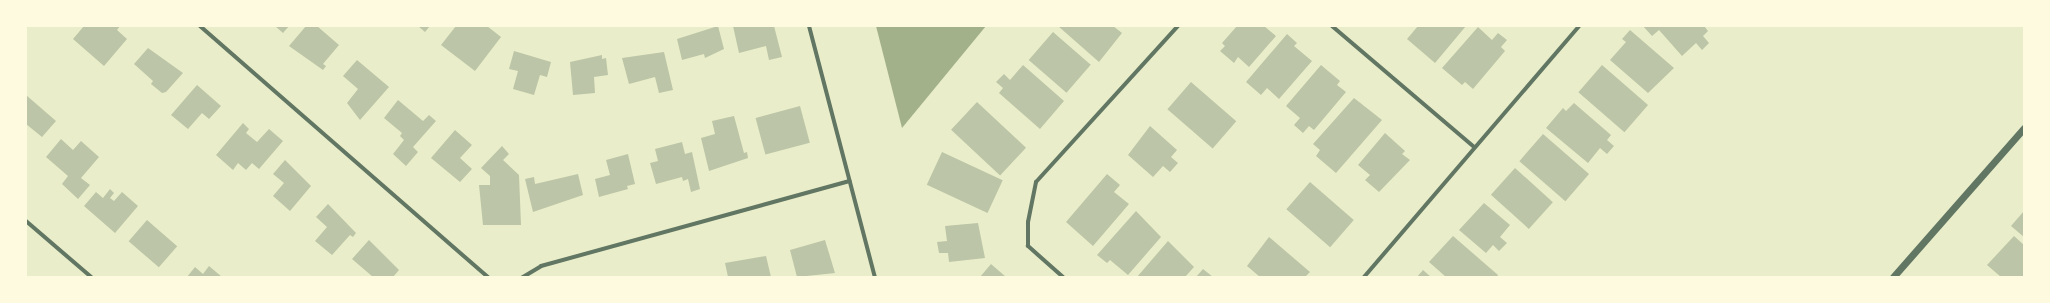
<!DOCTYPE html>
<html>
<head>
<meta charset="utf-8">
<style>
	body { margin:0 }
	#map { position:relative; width:2050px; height:303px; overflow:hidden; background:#e9edc9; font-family:"Noto Sans",sans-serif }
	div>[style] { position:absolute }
	.water>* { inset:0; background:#a3b18a }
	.building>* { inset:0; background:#bcc5a7; transform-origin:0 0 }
	.minor>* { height:4px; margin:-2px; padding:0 2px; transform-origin:2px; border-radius:2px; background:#617663 }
	.tertiary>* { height:7px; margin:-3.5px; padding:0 3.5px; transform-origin:3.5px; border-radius:3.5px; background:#617663 }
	span { translate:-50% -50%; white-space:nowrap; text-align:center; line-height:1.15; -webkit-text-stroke:4px #fefae0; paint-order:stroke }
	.frame { position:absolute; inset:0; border:27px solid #fefae0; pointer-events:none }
</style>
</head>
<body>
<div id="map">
	<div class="water">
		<div style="clip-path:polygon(876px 26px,986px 26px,902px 128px)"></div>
	</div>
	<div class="building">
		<div style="clip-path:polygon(84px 26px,120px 26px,117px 30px,127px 39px,104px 66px,73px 39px)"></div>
		<div style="clip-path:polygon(275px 26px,289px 26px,283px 33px)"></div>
		<div style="clip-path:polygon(306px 26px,317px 26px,339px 45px,323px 64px,326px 66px,323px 70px,289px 46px)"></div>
		<div style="clip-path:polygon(418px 26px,430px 26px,425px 32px)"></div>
		<div style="clip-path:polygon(456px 26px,487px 26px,501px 37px,475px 71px,441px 45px)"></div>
		<div style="clip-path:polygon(718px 26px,724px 49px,705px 58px,704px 54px,682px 60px,677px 39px)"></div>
		<div style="clip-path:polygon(733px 26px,774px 26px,782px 57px,769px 60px,766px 46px,739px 53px)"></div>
		<div style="clip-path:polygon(1058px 26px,1113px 26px,1122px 33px,1099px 62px)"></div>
		<div style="clip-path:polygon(1237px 26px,1264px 26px,1276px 36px,1249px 67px,1238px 57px,1234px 63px,1220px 51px,1225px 46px,1222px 43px)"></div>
		<div style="clip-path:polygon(1418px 26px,1466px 26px,1435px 63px,1407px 39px)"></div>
		<div style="clip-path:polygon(1643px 26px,1704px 26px,1708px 31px,1703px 36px,1709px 43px,1702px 50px,1696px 43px,1682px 56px,1659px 30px,1652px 36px)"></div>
		<div style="clip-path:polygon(1478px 27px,1492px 40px,1498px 33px,1507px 40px,1501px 47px,1505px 51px,1473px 89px,1465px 82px,1462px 85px,1442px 68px)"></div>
		<div style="clip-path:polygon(1630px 30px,1674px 68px,1648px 93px,1610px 60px,1626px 42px,1622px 39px)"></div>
		<div style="left:1053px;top:32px;width:50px;height:37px;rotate:41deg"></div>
		<div style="clip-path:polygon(1287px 34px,1297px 43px,1294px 46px,1312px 61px,1279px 99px,1267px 88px,1261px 95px,1246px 82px)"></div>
		<div style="clip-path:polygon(148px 48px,183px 73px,166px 92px,162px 93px,151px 84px,153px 81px,134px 64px)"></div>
		<div style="clip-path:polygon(514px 51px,551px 62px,547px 77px,540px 75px,534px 95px,513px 89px,518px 71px,509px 69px)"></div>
		<div style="clip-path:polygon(664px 52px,673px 90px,659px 93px,655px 77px,629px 84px,622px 58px)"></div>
		<div style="clip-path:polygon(602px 55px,602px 59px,606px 58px,608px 75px,594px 77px,595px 93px,573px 95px,570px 62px)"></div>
		<div style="clip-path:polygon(357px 60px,389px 87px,360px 120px,347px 103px,358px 89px,343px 76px)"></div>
		<div style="clip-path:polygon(1023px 65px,1064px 101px,1040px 129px,999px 93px,1003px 88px,996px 82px,1004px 74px,1010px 80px)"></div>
		<div style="clip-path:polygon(1321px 65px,1340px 81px,1337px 85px,1346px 92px,1314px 130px,1309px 126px,1303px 133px,1294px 125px,1300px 118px,1286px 106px)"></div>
		<div style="left:1602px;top:65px;width:61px;height:36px;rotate:41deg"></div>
		<div style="left:1191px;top:82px;width:60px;height:36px;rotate:41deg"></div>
		<div style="clip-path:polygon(197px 85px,221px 106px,209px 119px,202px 113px,188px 129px,171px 115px)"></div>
		<div style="clip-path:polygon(26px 95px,56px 121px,42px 137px,26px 124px)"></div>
		<div style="clip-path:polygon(1354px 98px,1382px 120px,1336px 173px,1316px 156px,1320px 150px,1313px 144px)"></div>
		<div style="clip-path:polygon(398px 100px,423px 121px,429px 115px,436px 121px,413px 147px,418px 152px,406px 166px,393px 154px,404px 140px,400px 136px,402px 133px,384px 118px)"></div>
		<div style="left:977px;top:102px;width:67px;height:38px;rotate:43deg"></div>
		<div style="clip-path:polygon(1574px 103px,1611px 135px,1607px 140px,1614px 146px,1607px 154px,1600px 148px,1588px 163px,1546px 128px,1563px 108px,1566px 111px)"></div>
		<div style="left:800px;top:106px;width:38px;height:46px;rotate:75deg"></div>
		<div style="clip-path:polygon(734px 116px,744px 153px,747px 152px,748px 158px,709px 171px,701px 138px,715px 134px,712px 121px)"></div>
		<div style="clip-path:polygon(243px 123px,249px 129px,246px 133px,257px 142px,269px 129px,283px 141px,259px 169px,252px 163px,246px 170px,238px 163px,233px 170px,216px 155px)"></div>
		<div style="clip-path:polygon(1150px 126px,1177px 150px,1171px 157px,1178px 163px,1170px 172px,1163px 166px,1153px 177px,1128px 155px)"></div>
		<div style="clip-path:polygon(455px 130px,472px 145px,460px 158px,472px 169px,460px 182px,431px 158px)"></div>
		<div style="clip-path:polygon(1385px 133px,1405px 151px,1402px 154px,1410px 160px,1379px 192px,1365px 180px,1370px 175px,1358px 165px)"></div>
		<div style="left:1543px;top:134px;width:61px;height:36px;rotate:41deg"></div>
		<div style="clip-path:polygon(61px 139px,73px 150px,81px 141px,99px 157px,81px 178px,90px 185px,78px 199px,62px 184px,68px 176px,46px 157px)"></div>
		<div style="clip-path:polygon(682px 142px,685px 154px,692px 152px,700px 189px,691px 192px,688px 179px,683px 181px,682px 177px,656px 184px,650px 163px,658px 161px,655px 149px)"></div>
		<div style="clip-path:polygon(502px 146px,509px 154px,503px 160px,519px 175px,521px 225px,483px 225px,479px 185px,490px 185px,490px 176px,481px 168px)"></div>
		<div style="left:942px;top:152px;width:67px;height:36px;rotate:25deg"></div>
		<div style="clip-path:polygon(628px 154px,635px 184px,627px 186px,628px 189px,599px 197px,595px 179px,610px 175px,606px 160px)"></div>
		<div style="clip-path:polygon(285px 160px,311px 186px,290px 211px,273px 196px,284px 183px,273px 174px)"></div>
		<div style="left:1515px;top:168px;width:51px;height:36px;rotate:42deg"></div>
		<div style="clip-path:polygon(578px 174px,583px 195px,533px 212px,525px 179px,534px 177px,535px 184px)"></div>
		<div style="clip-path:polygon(1107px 174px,1120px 185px,1114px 192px,1129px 204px,1093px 246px,1066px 222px)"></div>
		<div style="left:1310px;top:182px;width:58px;height:36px;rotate:41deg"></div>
		<div style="clip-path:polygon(110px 189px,114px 193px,110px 198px,114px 201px,122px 192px,138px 206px,115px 233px,84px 206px,96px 192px,103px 198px)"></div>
		<div style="clip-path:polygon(1484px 203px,1510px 225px,1500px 237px,1507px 243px,1499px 251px,1493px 245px,1486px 253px,1459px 230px)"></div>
		<div style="clip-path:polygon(328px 204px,356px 233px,353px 237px,350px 235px,332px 255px,315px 241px,327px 227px,316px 217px)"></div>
		<div style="clip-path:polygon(1136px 211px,1161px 237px,1128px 275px,1110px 260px,1107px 263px,1097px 255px)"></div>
		<div style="clip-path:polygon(2024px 211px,2024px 237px,2011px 226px)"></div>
		<div style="left:147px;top:220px;width:40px;height:28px;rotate:41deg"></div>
		<div style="clip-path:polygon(978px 223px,985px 258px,949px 262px,948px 253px,939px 253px,937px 242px,947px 241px,945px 226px)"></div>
		<div style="clip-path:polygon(1453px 236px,1498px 275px,1497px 277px,1446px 277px,1429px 262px)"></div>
		<div style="clip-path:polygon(2014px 236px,2024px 245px,2024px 277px,2001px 277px,1987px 265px)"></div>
		<div style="clip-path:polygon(1269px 237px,1310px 272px,1305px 277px,1260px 277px,1247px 266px)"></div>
		<div style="clip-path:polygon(369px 240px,399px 270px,393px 277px,373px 277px,352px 259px)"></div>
		<div style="clip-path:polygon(825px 240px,835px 273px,797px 277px,790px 250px)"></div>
		<div style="clip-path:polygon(1168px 241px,1194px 267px,1185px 277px,1137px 277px)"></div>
		<div style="clip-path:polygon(766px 256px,771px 277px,728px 277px,725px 263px)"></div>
		<div style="clip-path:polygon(991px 264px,1006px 277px,980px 277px)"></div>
		<div style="clip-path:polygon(209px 266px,222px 277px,187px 277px,195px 267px,203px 274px)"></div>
		<div style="clip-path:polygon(1203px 269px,1213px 277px,1196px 277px)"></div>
		<div style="clip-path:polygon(1423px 270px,1431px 277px,1417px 277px)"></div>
	</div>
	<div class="minor">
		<div style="left:200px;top:26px;width:382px;rotate:41.1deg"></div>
		<div style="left:809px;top:26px;width:260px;rotate:75.3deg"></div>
		<div style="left:1332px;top:26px;width:187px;rotate:40.4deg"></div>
		<div style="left:26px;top:221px;width:86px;rotate:40.7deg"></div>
		<div style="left:523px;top:277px;width:21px;rotate:-31deg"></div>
		<div style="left:541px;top:266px;width:320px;rotate:-15.4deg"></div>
		<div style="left:1063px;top:277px;width:47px;rotate:-138.5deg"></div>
		<div style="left:1028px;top:246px;width:24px;rotate:-90deg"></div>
		<div style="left:1028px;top:222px;width:41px;rotate:-78.7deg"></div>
		<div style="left:1036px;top:182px;width:211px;rotate:-47.7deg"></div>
		<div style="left:1364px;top:277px;width:330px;rotate:-49.4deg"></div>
	</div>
	<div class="tertiary">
		<div style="left:1893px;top:277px;width:198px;rotate:-48.7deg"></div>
	</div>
	<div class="frame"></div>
</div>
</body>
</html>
